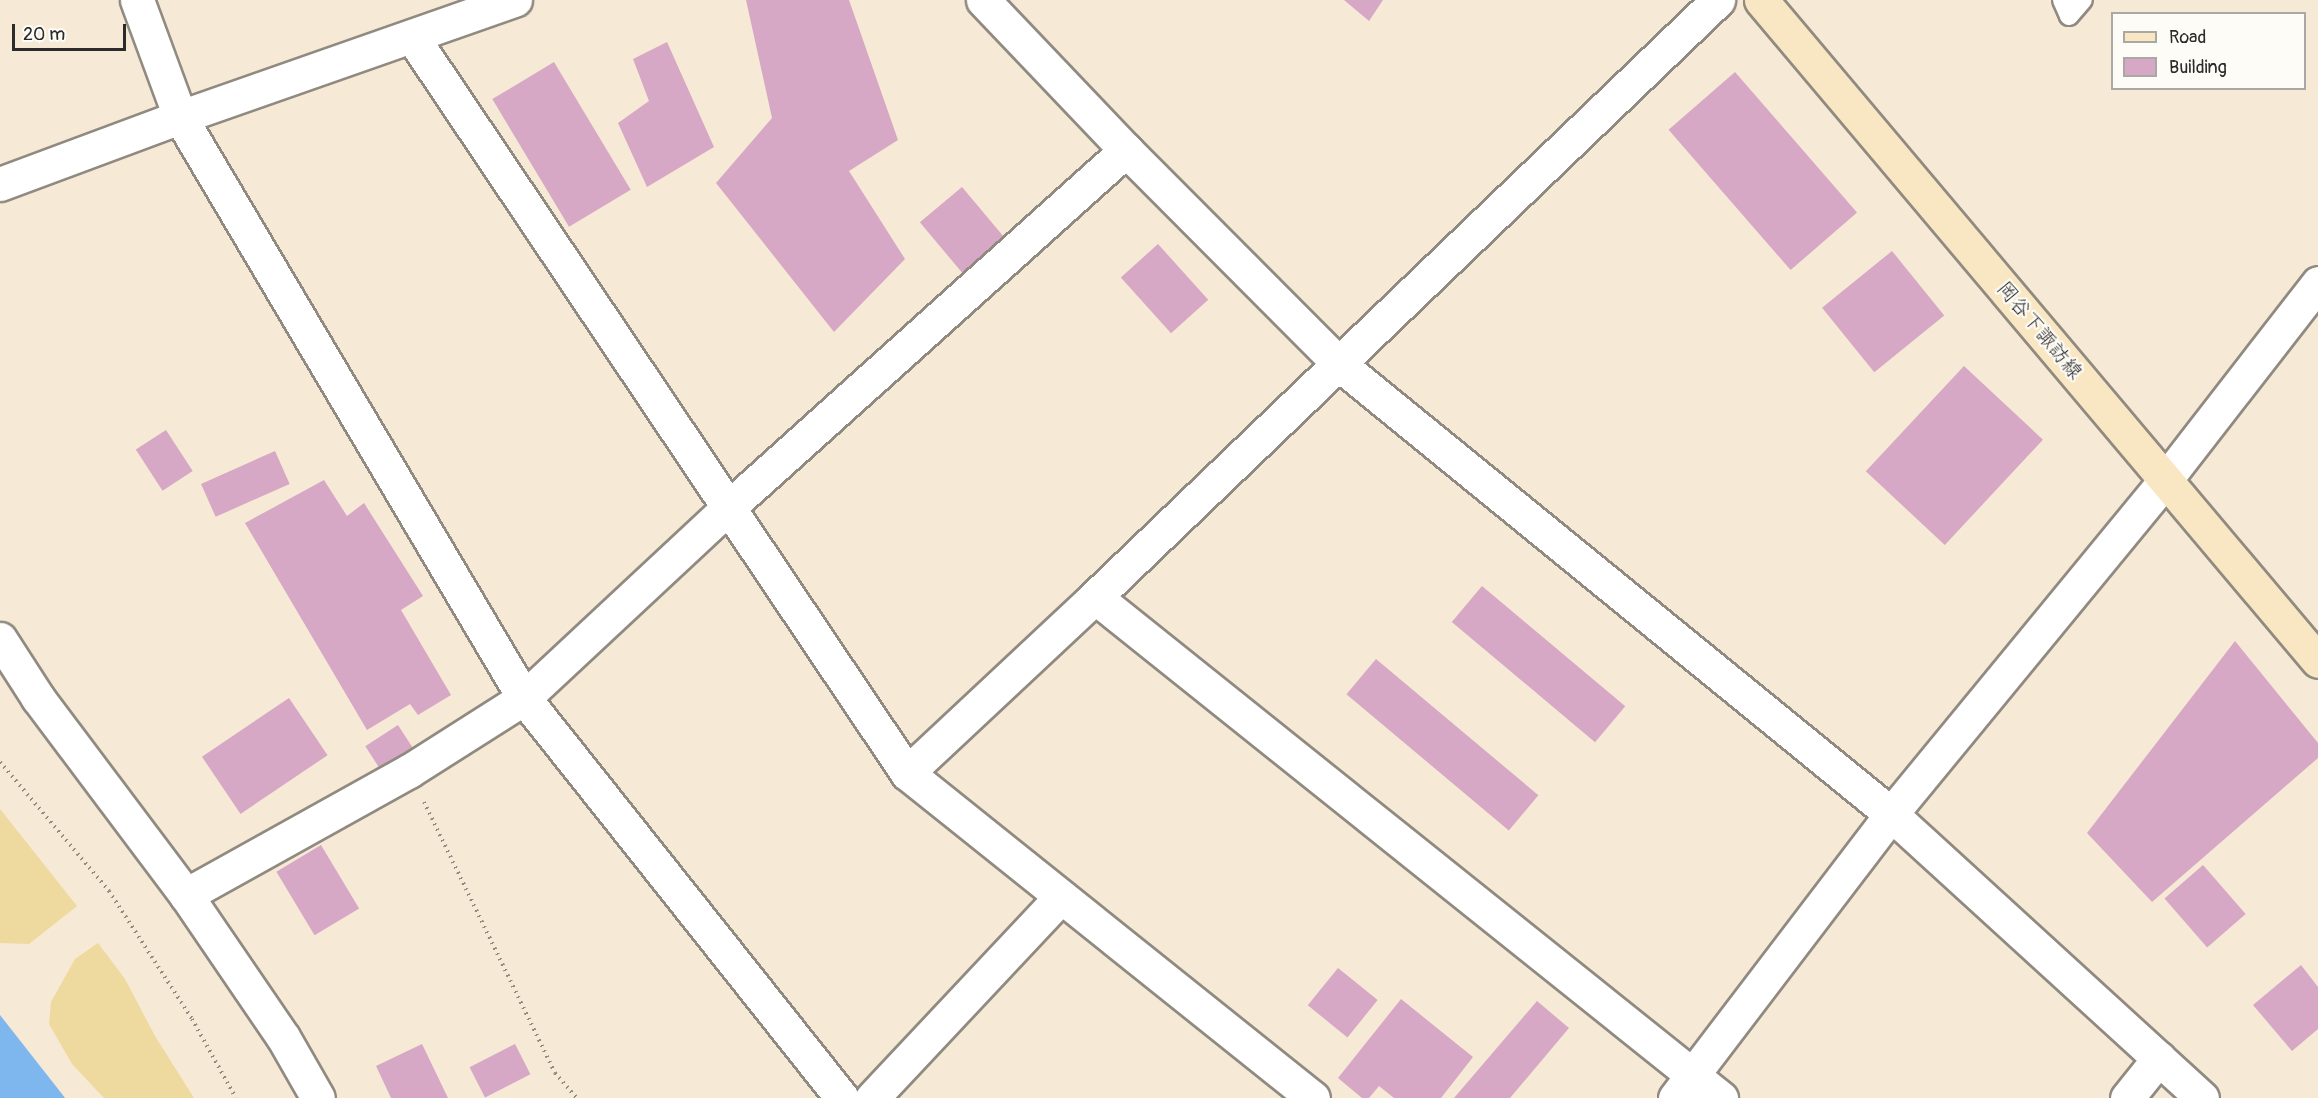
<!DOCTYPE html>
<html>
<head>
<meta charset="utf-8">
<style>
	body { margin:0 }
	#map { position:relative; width:2318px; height:1098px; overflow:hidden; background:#f6e9d6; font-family:Pangolin,"Klee One",sans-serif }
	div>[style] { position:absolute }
	.sand>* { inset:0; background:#eeda9e }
	.water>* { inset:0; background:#7eb7ee }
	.building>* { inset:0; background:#d6a8c5; transform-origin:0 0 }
	.path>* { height:4px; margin-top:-2px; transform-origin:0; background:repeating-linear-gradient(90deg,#908a80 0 1.5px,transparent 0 6px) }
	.roads { filter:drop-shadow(2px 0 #908a80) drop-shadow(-2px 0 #908a80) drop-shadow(0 2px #908a80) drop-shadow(0 -2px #908a80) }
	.service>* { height:18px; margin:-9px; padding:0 9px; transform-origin:9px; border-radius:9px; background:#fff }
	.minor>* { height:33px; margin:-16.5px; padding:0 16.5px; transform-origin:16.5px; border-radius:16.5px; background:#fff }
	.tertiary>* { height:33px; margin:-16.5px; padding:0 16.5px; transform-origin:16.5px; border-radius:16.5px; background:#fff }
	.secondary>* { height:33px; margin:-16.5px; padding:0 16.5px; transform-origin:16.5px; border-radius:16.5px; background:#f9e7c3 }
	span { translate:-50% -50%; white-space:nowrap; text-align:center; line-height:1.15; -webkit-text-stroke:4.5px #fdfcf7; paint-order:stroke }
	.street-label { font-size:20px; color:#2b2b2b }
	.legend { position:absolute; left:2111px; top:12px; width:195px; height:78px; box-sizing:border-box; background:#fdfcf7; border:2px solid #a9a8a5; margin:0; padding:8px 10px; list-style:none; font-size:18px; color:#2b2b2b }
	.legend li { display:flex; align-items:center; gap:12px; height:30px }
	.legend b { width:30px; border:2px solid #a9a8a5 }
	.scale { position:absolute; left:12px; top:24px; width:114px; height:27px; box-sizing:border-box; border:3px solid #2b2b2b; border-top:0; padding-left:8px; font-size:18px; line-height:21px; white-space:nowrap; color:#2b2b2b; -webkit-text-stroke:4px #fdfcf7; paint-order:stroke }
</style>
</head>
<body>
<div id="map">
	<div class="sand">
		<div style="clip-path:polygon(0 809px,77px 906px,29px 944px,0 943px)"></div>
		<div style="clip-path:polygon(98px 943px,125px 979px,155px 1036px,194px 1098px,104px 1098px,72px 1064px,49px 1024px,51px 1002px,75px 959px)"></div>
	</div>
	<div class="water">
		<div style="clip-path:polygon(0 1015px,62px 1094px,65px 1098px,0 1098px)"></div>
	</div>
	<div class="building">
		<div style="clip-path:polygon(746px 0,849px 0,898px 140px,849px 171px,905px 259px,834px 332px,716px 183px,772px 118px)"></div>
		<div style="clip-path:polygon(1344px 0,1383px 0,1369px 21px)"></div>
		<div style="clip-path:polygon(667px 42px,714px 147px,647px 187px,618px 123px,649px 101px,633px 59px)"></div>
		<div style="left:554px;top:62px;width:149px;height:72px;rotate:59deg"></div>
		<div style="left:1735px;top:72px;width:186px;height:88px;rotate:49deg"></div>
		<div style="left:962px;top:187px;width:79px;height:55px;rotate:50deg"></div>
		<div style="left:1158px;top:244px;width:75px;height:50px;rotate:48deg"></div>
		<div style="left:1892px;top:251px;width:83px;height:90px;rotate:51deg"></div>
		<div style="left:1964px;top:366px;width:108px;height:144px;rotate:43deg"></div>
		<div style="left:166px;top:430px;width:49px;height:36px;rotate:57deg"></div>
		<div style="left:275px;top:451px;width:36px;height:81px;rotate:66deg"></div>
		<div style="clip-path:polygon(324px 480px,347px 516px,364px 503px,423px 596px,401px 610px,451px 695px,418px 715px,410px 704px,367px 730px,245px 523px)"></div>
		<div style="left:1482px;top:586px;width:187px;height:47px;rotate:40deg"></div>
		<div style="clip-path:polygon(2235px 641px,2318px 743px,2318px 758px,2152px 902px,2087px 833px)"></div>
		<div style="left:1376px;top:659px;width:212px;height:46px;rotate:40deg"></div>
		<div style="left:289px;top:698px;width:69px;height:105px;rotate:56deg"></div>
		<div style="left:398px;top:725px;width:30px;height:39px;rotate:57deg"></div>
		<div style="left:321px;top:845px;width:74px;height:52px;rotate:59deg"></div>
		<div style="left:2203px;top:865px;width:65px;height:51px;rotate:49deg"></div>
		<div style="clip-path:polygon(2301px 965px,2318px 987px,2318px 1029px,2292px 1051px,2253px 1005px)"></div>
		<div style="left:1338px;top:968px;width:51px;height:48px;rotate:39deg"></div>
		<div style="clip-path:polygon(1401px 999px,1473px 1057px,1441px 1098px,1394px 1098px,1379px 1086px,1369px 1098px,1362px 1098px,1338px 1078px)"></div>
		<div style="clip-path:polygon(1537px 1001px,1569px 1028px,1510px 1098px,1454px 1098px)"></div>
		<div style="clip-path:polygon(422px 1044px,448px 1098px,391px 1098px,376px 1066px)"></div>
		<div style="left:515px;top:1044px;width:34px;height:51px;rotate:63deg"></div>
	</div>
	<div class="path">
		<div style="left:0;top:762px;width:169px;rotate:49.8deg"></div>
		<div style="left:109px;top:891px;width:153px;rotate:57deg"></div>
		<div style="left:192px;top:1019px;width:90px;rotate:60.9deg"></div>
		<div style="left:424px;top:802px;width:301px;rotate:64.2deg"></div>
		<div style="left:555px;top:1073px;width:33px;rotate:49deg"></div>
	</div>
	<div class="roads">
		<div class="service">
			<div style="left:2062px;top:0;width:17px;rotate:66deg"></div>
			<div style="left:2069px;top:16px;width:21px;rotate:-49deg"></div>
		</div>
		<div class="minor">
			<div style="left:137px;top:0;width:125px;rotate:69.8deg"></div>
			<div style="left:180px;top:117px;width:675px;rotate:59.37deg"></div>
			<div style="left:524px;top:698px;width:511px;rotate:51.52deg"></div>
			<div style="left:983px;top:0;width:207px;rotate:46.4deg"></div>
			<div style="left:1126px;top:150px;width:302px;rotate:45.1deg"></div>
			<div style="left:1339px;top:364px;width:712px;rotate:39.19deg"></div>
			<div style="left:1891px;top:814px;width:421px;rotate:42.4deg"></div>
			<div style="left:413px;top:38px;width:886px;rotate:56.09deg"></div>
			<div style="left:907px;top:773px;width:520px;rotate:38.68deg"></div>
			<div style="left:1095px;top:597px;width:802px;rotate:38.67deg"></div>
			<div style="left:907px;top:773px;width:258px;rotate:-43.1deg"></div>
			<div style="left:1095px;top:597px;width:863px;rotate:-43.78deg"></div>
			<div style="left:186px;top:895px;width:255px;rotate:-29.1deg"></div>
			<div style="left:409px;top:771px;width:136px;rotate:-32.4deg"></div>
			<div style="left:524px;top:698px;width:280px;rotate:-43deg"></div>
			<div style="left:729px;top:507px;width:534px;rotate:-41.96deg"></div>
			<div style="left:872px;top:1098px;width:276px;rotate:-46.8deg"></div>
			<div style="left:1675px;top:1098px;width:357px;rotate:-52.7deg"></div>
			<div style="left:1891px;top:814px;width:433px;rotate:-50.6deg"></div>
			<div style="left:2166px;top:479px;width:248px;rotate:-52.2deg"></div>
			<div style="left:2127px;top:1098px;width:51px;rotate:-51.3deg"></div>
		</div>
		<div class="tertiary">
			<div style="left:0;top:184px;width:192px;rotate:-20.4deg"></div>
			<div style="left:180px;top:117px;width:355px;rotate:-19.3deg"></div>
			<div style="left:0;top:639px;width:70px;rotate:57.2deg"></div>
			<div style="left:38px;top:698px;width:246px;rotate:53.1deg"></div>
			<div style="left:186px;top:895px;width:172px;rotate:55.7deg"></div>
			<div style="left:283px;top:1037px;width:70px;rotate:60.2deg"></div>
		</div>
		<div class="secondary">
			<div style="left:1761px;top:0;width:864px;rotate:49.88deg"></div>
		</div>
	</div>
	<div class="street-label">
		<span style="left:2040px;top:330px;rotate:50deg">岡谷下諏訪線</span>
	</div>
	<ul class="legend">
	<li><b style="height:8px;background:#f9e7c3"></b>Road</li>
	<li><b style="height:16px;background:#d6a8c5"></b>Building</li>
	</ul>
	<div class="scale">20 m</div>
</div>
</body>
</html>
